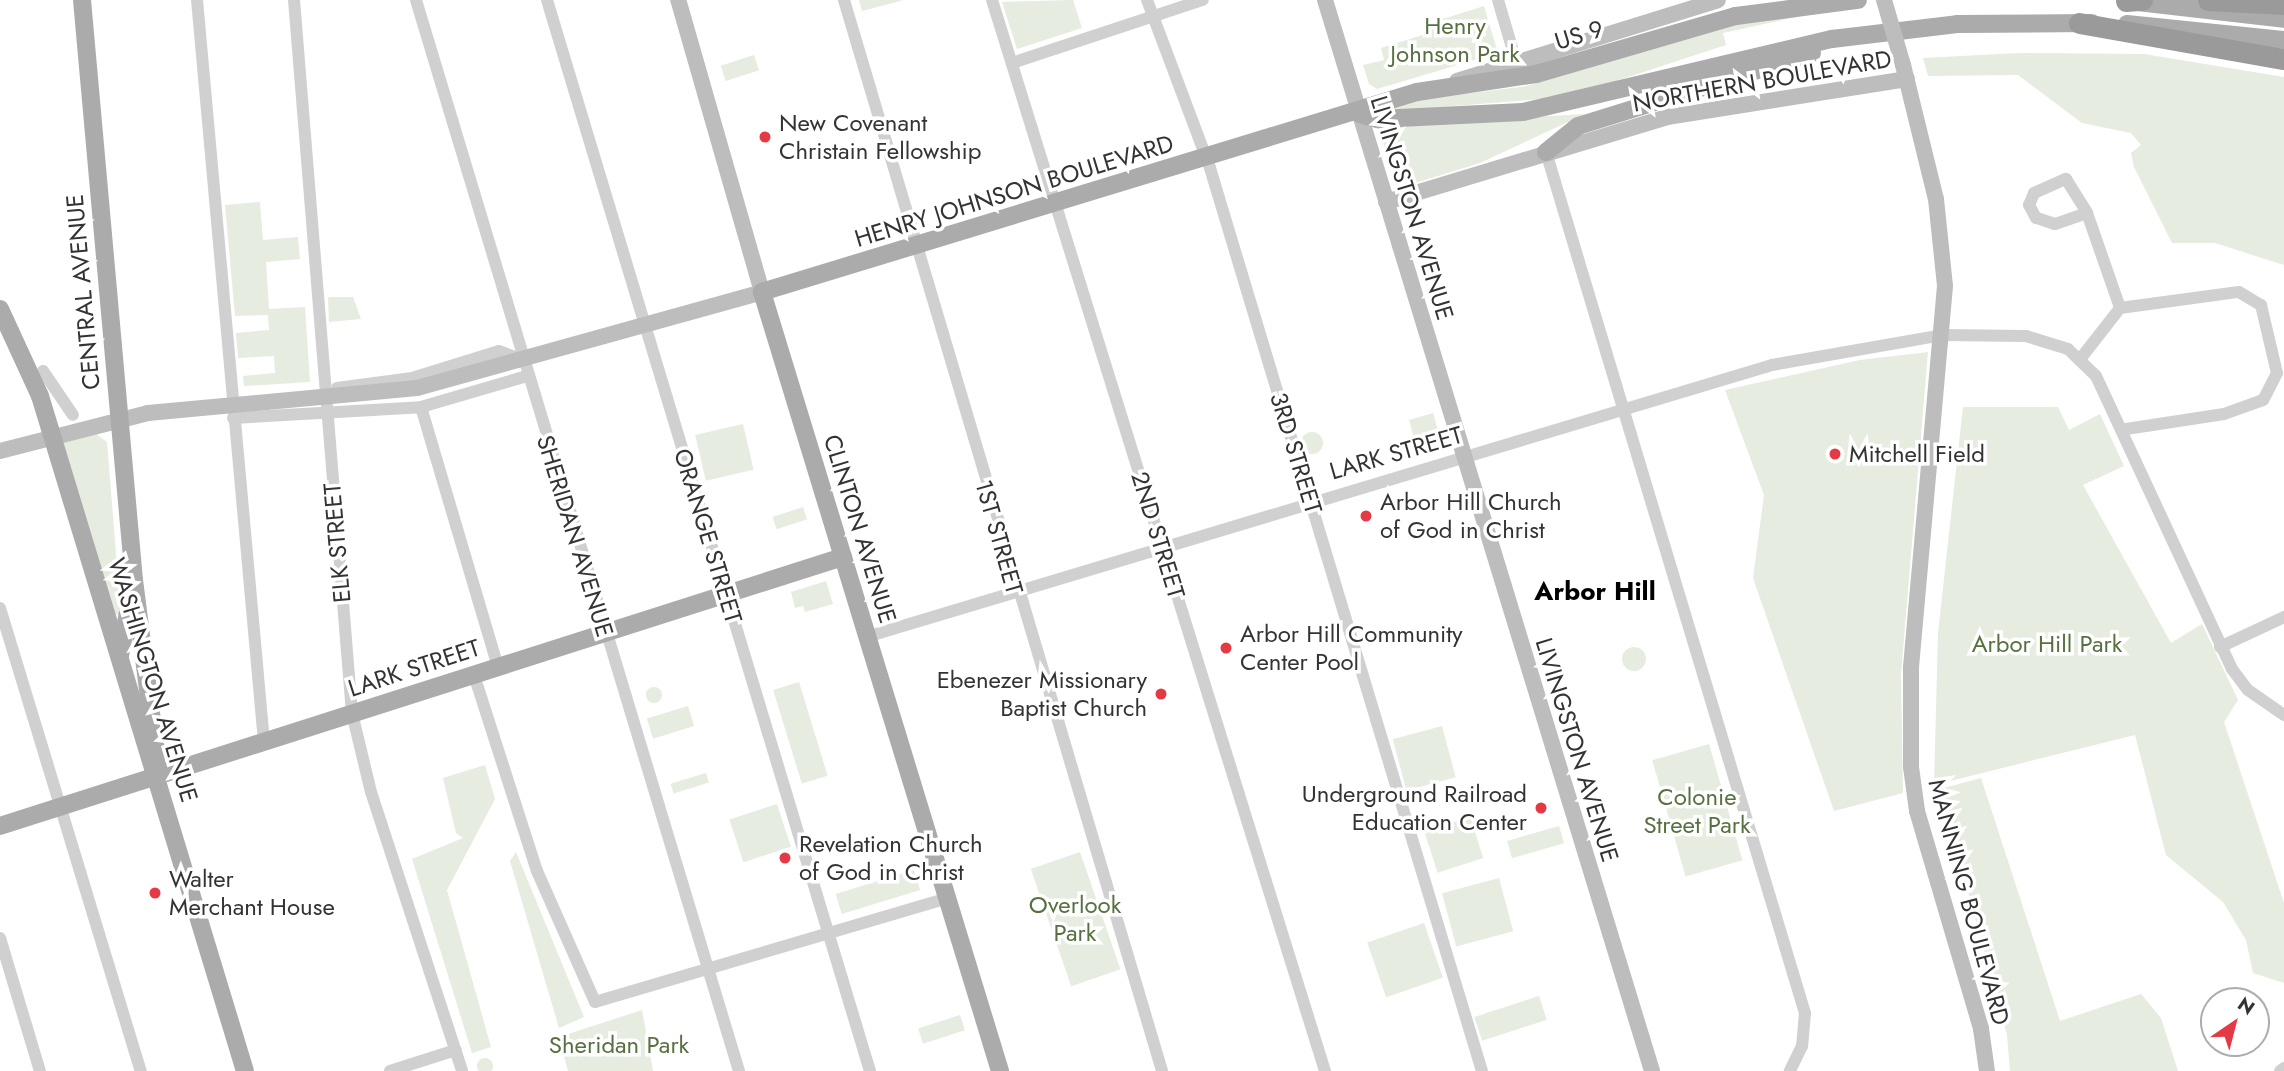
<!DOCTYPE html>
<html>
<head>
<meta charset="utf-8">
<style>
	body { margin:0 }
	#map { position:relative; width:2284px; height:1071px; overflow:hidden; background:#fff; font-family:Jost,sans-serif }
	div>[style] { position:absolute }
	.green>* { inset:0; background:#e6ecdf; transform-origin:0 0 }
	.round { border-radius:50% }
	.street>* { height:12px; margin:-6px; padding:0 6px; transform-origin:6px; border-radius:6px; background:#d0d0d0 }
	.secondary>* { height:16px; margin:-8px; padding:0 8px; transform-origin:8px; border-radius:8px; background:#bdbdbd }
	.primary>* { height:18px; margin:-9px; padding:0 9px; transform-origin:9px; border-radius:9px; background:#ababab }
	.highway>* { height:21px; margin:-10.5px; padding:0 10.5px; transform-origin:10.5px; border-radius:10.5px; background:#9a9a9a }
	.secondary-bridge>* { height:16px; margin:-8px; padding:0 8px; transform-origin:8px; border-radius:8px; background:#bdbdbd }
	.dots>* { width:19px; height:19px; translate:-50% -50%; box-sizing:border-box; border:4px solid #fff; border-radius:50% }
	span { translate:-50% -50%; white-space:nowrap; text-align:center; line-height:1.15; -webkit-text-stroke:7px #fff; paint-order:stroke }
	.park-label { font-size:24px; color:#56703f }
	.street-label { font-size:24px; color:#333 }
	.poi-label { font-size:24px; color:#333 }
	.left { translate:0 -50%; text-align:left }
	.right { translate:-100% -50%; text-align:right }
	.neighbourhood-label { font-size:26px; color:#000; font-weight:700 }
	.north { position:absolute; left:2200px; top:987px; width:70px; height:70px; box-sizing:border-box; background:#fff; border:2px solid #adadad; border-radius:50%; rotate:35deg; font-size:19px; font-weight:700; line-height:28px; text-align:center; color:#333 }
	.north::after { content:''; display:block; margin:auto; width:24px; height:32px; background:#e63946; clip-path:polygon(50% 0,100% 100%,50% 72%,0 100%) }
</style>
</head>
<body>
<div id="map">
	<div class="green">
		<div style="clip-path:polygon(859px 0,904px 0,862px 11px)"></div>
		<div style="clip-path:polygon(1073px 0,1082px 28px,1017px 49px,1002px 2px)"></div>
		<div style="clip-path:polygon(1484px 6px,1498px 53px,1377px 89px,1369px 84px,1363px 65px,1384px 60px,1381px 48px,1429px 33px,1427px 24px)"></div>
		<div style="clip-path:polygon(1819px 12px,1723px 33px,1726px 45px,1567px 97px,1379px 112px,1415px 100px,1527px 86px,1708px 29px)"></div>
		<div style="clip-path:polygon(2019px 53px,2144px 54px,2284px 77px,2284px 265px,2215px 243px,2172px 243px,2134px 167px,2131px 153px,2141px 145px,2131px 133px,2082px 123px,2018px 75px,1928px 76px,1923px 58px)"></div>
		<div style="left:754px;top:55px;width:16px;height:35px;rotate:72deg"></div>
		<div style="clip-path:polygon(1585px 114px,1480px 163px,1399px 188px,1377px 126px)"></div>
		<div style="clip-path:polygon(260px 202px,263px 240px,298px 237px,300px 259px,266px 262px,269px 309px,305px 307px,310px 382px,244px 386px,243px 376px,275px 373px,274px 356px,238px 358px,236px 333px,269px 330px,268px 315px,235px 316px,225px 205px)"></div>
		<div style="clip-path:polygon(328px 297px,353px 297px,361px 319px,329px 322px)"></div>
		<div style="clip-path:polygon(1928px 352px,1901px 674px,1903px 793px,1834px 811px,1753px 578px,1764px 495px,1725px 390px,1860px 360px)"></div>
		<div style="clip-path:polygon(1963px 407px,2058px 407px,2069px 430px,2100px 414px,2124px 466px,2083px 485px,2171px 643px,2202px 624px,2238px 700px,2224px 722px,2284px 903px,2284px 983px,2253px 973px,2246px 940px,2223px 902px,2166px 855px,2135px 735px,1934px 785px,1938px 633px)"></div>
		<div style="left:1433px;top:413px;width:36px;height:25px;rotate:74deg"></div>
		<div style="left:743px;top:424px;width:47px;height:49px;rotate:77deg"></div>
		<div class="round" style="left:1301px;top:432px;width:22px;height:22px"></div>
		<div style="clip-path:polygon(95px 433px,107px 442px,121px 615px,114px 614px,61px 443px)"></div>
		<div style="left:803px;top:507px;width:13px;height:32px;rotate:72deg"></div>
		<div style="clip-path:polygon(826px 581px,833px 604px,805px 612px,803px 606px,795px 608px,791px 592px)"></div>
		<div class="round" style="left:1622px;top:647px;width:24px;height:24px"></div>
		<div style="left:799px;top:682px;width:98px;height:27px;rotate:73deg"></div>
		<div class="round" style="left:646px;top:687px;width:16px;height:16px"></div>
		<div style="left:688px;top:706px;width:21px;height:43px;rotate:73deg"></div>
		<div style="left:1442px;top:726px;width:53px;height:51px;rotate:75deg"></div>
		<div style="left:1709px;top:744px;width:121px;height:59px;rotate:74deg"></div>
		<div style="clip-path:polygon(485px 765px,495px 799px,447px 890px,491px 1047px,472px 1053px,412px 859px,463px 838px,456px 833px,443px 778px)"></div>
		<div style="left:706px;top:773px;width:10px;height:37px;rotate:73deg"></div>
		<div style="clip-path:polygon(1981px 778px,2060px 1021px,2141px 994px,2161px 1018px,2178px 1071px,2010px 1071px,2007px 1035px,1940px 789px)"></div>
		<div style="left:777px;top:804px;width:45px;height:50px;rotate:72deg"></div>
		<div style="left:1470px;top:817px;width:43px;height:48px;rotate:72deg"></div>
		<div style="left:1559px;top:826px;width:18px;height:54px;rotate:74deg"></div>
		<div style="clip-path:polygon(516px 852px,584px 1017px,559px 1028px,510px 861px)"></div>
		<div style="left:1080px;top:852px;width:124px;height:52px;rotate:71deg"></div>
		<div style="left:914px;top:870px;width:21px;height:82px;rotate:73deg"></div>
		<div style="left:1499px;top:878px;width:55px;height:59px;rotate:75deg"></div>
		<div style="left:1424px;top:923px;width:58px;height:60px;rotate:71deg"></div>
		<div style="left:1539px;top:996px;width:25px;height:68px;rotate:72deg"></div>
		<div style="clip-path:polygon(642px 1010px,653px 1071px,568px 1071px,559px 1037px)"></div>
		<div style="left:960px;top:1015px;width:16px;height:44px;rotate:72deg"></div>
		<div class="round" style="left:477px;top:1058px;width:16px;height:16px"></div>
	</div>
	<div class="street">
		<div style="left:197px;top:0;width:745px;rotate:84.84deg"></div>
		<div style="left:294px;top:0;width:715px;rotate:85.35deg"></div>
		<div style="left:352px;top:713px;width:81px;rotate:76.5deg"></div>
		<div style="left:371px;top:792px;width:293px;rotate:71.9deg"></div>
		<div style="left:416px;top:0;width:1119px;rotate:73.22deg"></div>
		<div style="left:547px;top:0;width:1119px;rotate:73.22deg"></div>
		<div style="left:844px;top:0;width:1117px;rotate:73.46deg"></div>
		<div style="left:992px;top:0;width:1122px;rotate:72.73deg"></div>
		<div style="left:1147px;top:0;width:179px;rotate:69.4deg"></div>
		<div style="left:1210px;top:168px;width:943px;rotate:73.24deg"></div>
		<div style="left:1498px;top:0;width:64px;rotate:73.6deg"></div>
		<div style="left:1012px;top:63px;width:201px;rotate:-18.3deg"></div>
		<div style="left:1546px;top:152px;width:899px;rotate:73.26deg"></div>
		<div style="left:1805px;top:1013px;width:33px;rotate:95deg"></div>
		<div style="left:1802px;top:1046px;width:28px;rotate:116deg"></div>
		<div style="left:2066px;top:179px;width:40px;rotate:58deg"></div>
		<div style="left:2087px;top:213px;width:34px;rotate:161deg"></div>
		<div style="left:2055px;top:224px;width:20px;rotate:-162deg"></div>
		<div style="left:2036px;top:218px;width:15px;rotate:-118deg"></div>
		<div style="left:2029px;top:205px;width:13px;rotate:-67deg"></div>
		<div style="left:2034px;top:193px;width:35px;rotate:-24deg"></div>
		<div style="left:2087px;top:213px;width:101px;rotate:70.8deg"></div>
		<div style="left:2081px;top:358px;width:63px;rotate:-52deg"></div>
		<div style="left:2120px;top:308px;width:120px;rotate:-7.7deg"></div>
		<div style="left:2239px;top:292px;width:26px;rotate:31deg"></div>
		<div style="left:2261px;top:305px;width:70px;rotate:76.8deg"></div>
		<div style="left:2277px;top:373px;width:30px;rotate:117deg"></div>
		<div style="left:2263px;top:400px;width:41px;rotate:160.3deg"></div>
		<div style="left:2224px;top:414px;width:99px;rotate:171.3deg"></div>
		<div style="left:43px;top:371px;width:53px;rotate:55.7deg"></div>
		<div style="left:337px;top:388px;width:76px;rotate:-7.6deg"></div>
		<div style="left:412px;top:378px;width:91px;rotate:-17.2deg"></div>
		<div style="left:499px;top:351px;width:25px;rotate:21deg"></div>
		<div style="left:421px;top:407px;width:271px;rotate:73.5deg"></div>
		<div style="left:233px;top:418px;width:188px;rotate:-3.3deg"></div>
		<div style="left:421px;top:407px;width:110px;rotate:-16.3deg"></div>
		<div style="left:0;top:608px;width:484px;rotate:73.1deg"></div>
		<div style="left:866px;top:637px;width:946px;rotate:-16.71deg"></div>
		<div style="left:1772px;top:365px;width:174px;rotate:-10deg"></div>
		<div style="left:1943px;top:335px;width:83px;rotate:0.7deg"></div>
		<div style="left:2026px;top:336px;width:44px;rotate:17.2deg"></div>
		<div style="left:2068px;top:349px;width:39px;rotate:44deg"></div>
		<div style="left:2096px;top:376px;width:323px;rotate:65.1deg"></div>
		<div style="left:2232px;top:669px;width:26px;rotate:53deg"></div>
		<div style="left:2248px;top:690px;width:44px;rotate:34.8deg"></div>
		<div style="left:2220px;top:647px;width:71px;rotate:-25.1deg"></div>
		<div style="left:474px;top:675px;width:206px;rotate:72.2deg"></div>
		<div style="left:537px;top:871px;width:143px;rotate:66.1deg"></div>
		<div style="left:595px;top:1002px;width:368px;rotate:-16.4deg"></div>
		<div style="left:0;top:938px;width:139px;rotate:73.3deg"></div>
		<div style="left:390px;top:1071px;width:69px;rotate:-17.7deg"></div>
		<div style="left:2280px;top:1071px;width:5px;rotate:-37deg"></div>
	</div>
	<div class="secondary">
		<div style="left:1325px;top:0;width:1120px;rotate:73.02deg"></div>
		<div style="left:1903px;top:65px;width:138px;rotate:76.2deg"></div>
		<div style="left:1936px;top:199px;width:87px;rotate:84.1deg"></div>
		<div style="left:1945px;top:286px;width:384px;rotate:95.1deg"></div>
		<div style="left:1911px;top:668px;width:99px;rotate:90deg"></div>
		<div style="left:1911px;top:767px;width:44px;rotate:82.2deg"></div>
		<div style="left:1917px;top:811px;width:227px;rotate:73.6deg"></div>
		<div style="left:1981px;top:1029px;width:42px;rotate:81.9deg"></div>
		<div style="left:1457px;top:81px;width:273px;rotate:-17.2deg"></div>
		<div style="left:1386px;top:202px;width:294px;rotate:-16.8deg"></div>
		<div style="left:1667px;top:117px;width:243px;rotate:-9deg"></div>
		<div style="left:417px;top:388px;width:358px;rotate:-15.5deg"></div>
		<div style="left:762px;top:292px;width:304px;rotate:-106deg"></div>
		<div style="left:0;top:451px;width:153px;rotate:-14.4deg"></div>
	</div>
	<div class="primary">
		<div style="left:82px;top:0;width:582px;rotate:84.88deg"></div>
		<div style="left:134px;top:580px;width:190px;rotate:82.7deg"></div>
		<div style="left:2129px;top:1px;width:156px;rotate:6.6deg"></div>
		<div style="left:2127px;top:24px;width:158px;rotate:5.8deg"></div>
		<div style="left:1360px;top:114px;width:19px;rotate:16deg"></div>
		<div style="left:1378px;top:119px;width:145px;rotate:-2.8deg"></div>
		<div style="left:1523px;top:112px;width:318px;rotate:-13.3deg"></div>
		<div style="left:1832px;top:39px;width:126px;rotate:-6.8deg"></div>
		<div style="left:1957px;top:24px;width:135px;rotate:-0.4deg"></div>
		<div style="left:1546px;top:152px;width:41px;rotate:-39.1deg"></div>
		<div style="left:1578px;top:126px;width:245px;rotate:-17.3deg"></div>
		<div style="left:0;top:309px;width:96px;rotate:65.3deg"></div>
		<div style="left:40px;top:396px;width:705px;rotate:73.11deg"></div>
		<div style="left:120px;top:656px;width:67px;rotate:-79.7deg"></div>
		<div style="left:0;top:826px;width:885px;rotate:-17.7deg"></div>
		<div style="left:1000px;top:1071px;width:815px;rotate:-106.99deg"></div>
		<div style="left:762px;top:292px;width:685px;rotate:-16.98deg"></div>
		<div style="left:1417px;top:92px;width:120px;rotate:-8.6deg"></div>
		<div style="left:1536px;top:74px;width:208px;rotate:-16.2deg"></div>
		<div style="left:1736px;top:16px;width:123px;rotate:-7.5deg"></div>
	</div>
	<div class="highway">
		<div style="left:2208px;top:0;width:76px;rotate:3deg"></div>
		<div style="left:2126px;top:1px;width:16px;rotate:-4deg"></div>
		<div style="left:2079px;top:23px;width:208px;rotate:10deg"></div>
	</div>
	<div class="secondary-bridge">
		<div style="left:1884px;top:0;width:68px;rotate:73.7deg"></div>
		<div style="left:148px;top:413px;width:270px;rotate:-5.3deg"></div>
	</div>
	<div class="dots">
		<div style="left:765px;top:137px;background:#e63946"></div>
		<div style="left:1835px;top:454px;background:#e63946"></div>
		<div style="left:1366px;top:516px;background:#e63946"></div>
		<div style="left:1226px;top:648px;background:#e63946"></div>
		<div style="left:1161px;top:694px;background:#e63946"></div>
		<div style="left:1541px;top:808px;background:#e63946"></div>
		<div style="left:785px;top:858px;background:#e63946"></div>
		<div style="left:155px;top:893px;background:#e63946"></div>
	</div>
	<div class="park-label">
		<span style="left:1455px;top:40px">Henry<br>Johnson Park</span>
		<span style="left:2047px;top:644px">Arbor Hill Park</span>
		<span style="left:1697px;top:811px">Colonie<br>Street Park</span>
		<span style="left:1075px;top:919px">Overlook<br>Park</span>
		<span style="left:619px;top:1045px">Sheridan Park</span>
	</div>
	<div class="street-label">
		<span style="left:1579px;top:35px;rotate:-17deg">US 9</span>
		<span style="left:1762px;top:81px;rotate:-10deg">NORTHERN BOULEVARD</span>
		<span style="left:1014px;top:191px;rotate:-17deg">HENRY JOHNSON BOULEVARD</span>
		<span style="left:1412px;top:208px;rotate:73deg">LIVINGSTON AVENUE</span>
		<span style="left:83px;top:292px;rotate:-95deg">CENTRAL AVENUE</span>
		<span style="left:1296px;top:453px;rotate:73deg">3RD STREET</span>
		<span style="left:1396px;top:453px;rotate:-16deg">LARK STREET</span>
		<span style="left:860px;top:529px;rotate:73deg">CLINTON AVENUE</span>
		<span style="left:1158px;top:535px;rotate:73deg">2ND STREET</span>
		<span style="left:575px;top:536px;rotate:73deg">SHERIDAN AVENUE</span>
		<span style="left:708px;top:536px;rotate:73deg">ORANGE STREET</span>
		<span style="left:999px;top:537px;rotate:74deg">1ST STREET</span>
		<span style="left:337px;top:543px;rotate:-95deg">ELK STREET</span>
		<span style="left:414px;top:668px;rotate:-18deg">LARK STREET</span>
		<span style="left:153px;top:680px;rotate:73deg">WASHINGTON AVENUE</span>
		<span style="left:1577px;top:750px;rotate:73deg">LIVINGSTON AVENUE</span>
		<span style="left:1969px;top:902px;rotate:75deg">MANNING BOULEVARD</span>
	</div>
	<div class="poi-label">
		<span class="left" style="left:779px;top:137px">New Covenant<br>Christain Fellowship</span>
		<span class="left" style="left:1849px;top:454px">Mitchell Field</span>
		<span class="left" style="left:1380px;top:516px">Arbor Hill Church<br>of God in Christ</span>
		<span class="left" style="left:1240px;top:648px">Arbor Hill Community<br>Center Pool</span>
		<span class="right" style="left:1147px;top:694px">Ebenezer Missionary<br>Baptist Church</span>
		<span class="right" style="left:1527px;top:808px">Underground Railroad<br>Education Center</span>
		<span class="left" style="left:799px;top:858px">Revelation Church<br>of God in Christ</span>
		<span class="left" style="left:169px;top:893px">Walter<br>Merchant House</span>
	</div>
	<div class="neighbourhood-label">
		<span style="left:1595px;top:592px">Arbor Hill</span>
	</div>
	<div class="north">N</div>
</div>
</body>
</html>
